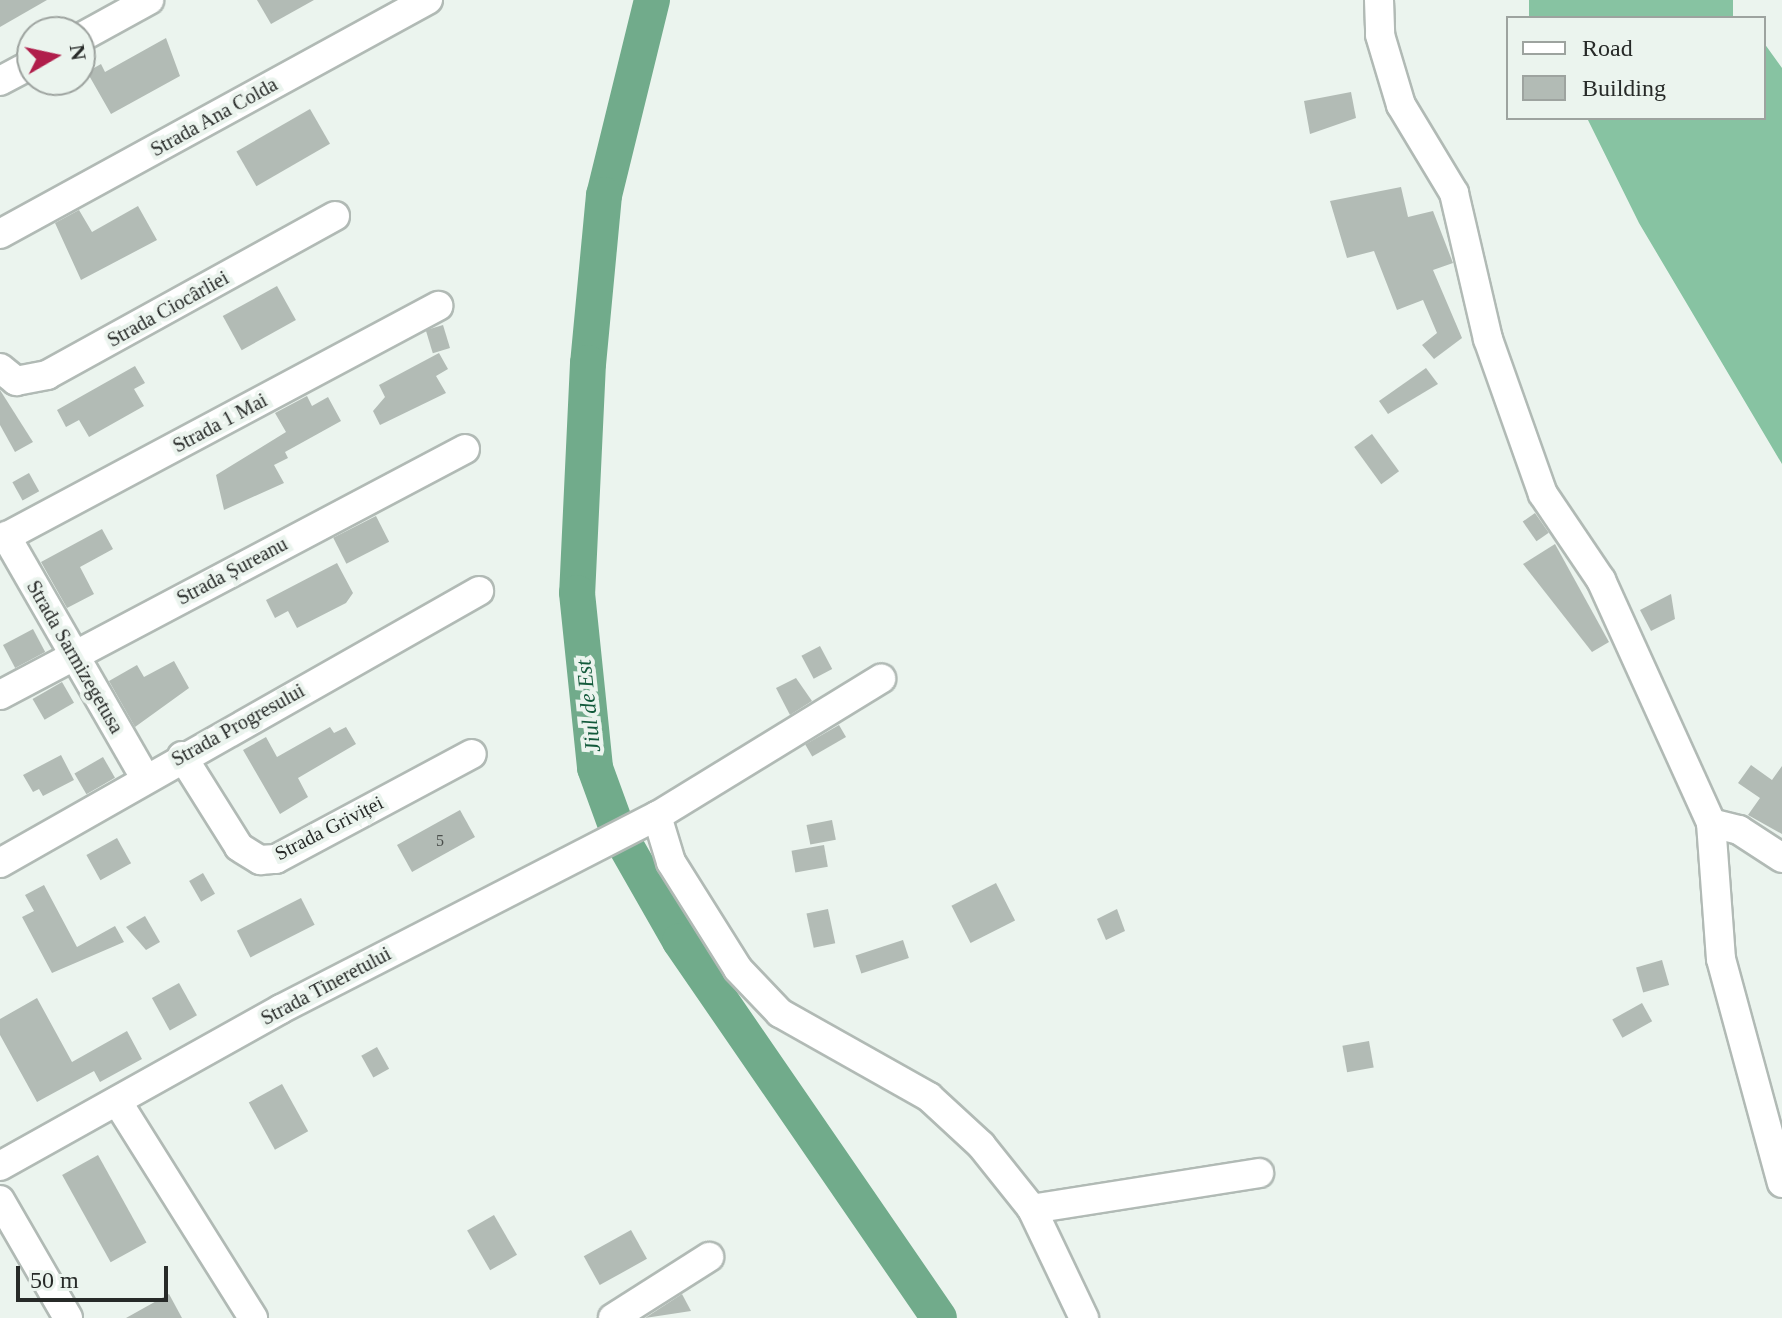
<!DOCTYPE html>
<html>
<head>
<meta charset="utf-8">
<style>
	body { margin:0 }
	#map { position:relative; width:1782px; height:1318px; overflow:hidden; background:#ebf4ee; font-family:Georgia,serif }
	div>[style] { position:absolute }
	.forest>* { inset:0; background:#87c3a2; transform-origin:0 0 }
	.river>* { height:36px; margin:-18px; padding:0 18px; transform-origin:18px; border-radius:18px; background:#71ab8b }
	.building>* { inset:0; background:#b2bbb5; transform-origin:0 0 }
	.roads { filter:drop-shadow(2px 0 #b1bab5) drop-shadow(-2px 0 #b1bab5) drop-shadow(0 2px #b1bab5) drop-shadow(0 -2px #b1bab5) }
	.minor>* { height:28px; margin:-14px; padding:0 14px; transform-origin:14px; border-radius:14px; background:#fff }
	span { translate:-50% -50%; white-space:nowrap; text-align:center; line-height:1.15; -webkit-text-stroke:8px #ebf4ee; paint-order:stroke }
	.number-label { font-size:16px; color:#4a4e4b }
	.number-label span { -webkit-text-stroke-width:0 }
	.street-label { font-size:20px; color:#272a28 }
	.water-label { font-size:22px; color:#12593a; font-style:italic }
	.legend { position:absolute; left:1506px; top:16px; width:260px; height:104px; box-sizing:border-box; background:#ebf4ee; border:2px solid #9da39f; margin:0; padding:10px 14px; list-style:none; font-size:24px; color:#272a28 }
	.legend li { display:flex; align-items:center; gap:16px; height:40px }
	.legend b { width:40px; border:2px solid #9da39f }
	.north { position:absolute; left:16px; top:16px; width:80px; height:80px; box-sizing:border-box; background:#ebf4ee; border:2px solid #9da39f; border-radius:50%; rotate:81deg; font-size:22px; font-weight:700; line-height:32px; text-align:center; color:#272a28 }
	.north::after { content:''; display:block; margin:auto; width:28px; height:36px; background:#b01e4b; clip-path:polygon(50% 0,100% 100%,50% 72%,0 100%) }
	.scale { position:absolute; left:16px; top:1266px; width:152px; height:36px; box-sizing:border-box; border:4px solid #272a28; border-top:0; padding-left:10px; font-size:24px; line-height:28px; white-space:nowrap; color:#272a28; -webkit-text-stroke:6px #ebf4ee; paint-order:stroke }
</style>
</head>
<body>
<div id="map">
	<div class="forest">
		<div style="left:1529px;top:0;width:204px;height:20px"></div>
		<div style="clip-path:polygon(1764px 43px,1782px 68px,1782px 464px,1639px 223px,1587px 118px,1764px 118px)"></div>
	</div>
	<div class="river">
		<div style="left:652px;top:0;width:201px;rotate:103.8deg"></div>
		<div style="left:604px;top:195px;width:169px;rotate:95.4deg"></div>
		<div style="left:588px;top:363px;width:230px;rotate:92.7deg"></div>
		<div style="left:577px;top:593px;width:176px;rotate:84.1deg"></div>
		<div style="left:595px;top:768px;width:70px;rotate:70deg"></div>
		<div style="left:619px;top:834px;width:123px;rotate:60.3deg"></div>
		<div style="left:680px;top:941px;width:457px;rotate:55.5deg"></div>
	</div>
	<div class="building">
		<div style="clip-path:polygon(0 0,47px 0,0 27px)"></div>
		<div style="clip-path:polygon(257px 0,314px 0,271px 24px)"></div>
		<div style="clip-path:polygon(166px 38px,180px 76px,111px 114px,87px 72px,101px 64px,105px 72px)"></div>
		<div style="clip-path:polygon(1351px 92px,1356px 118px,1310px 134px,1304px 101px)"></div>
		<div style="left:310px;top:109px;width:40px;height:85px;rotate:60deg"></div>
		<div style="clip-path:polygon(1401px 187px,1408px 217px,1433px 211px,1453px 263px,1433px 270px,1462px 338px,1434px 359px,1422px 345px,1437px 333px,1423px 300px,1397px 310px,1374px 251px,1347px 258px,1330px 201px)"></div>
		<div style="clip-path:polygon(138px 206px,157px 240px,81px 280px,55px 223px,79px 210px,92px 232px)"></div>
		<div style="left:277px;top:286px;width:39px;height:62px;rotate:61deg"></div>
		<div style="left:443px;top:325px;width:24px;height:18px;rotate:73deg"></div>
		<div style="clip-path:polygon(439px 353px,448px 369px,436px 376px,446px 393px,380px 425px,373px 411px,385px 397px,379px 385px)"></div>
		<div style="clip-path:polygon(135px 366px,145px 383px,134px 389px,144px 406px,89px 437px,79px 420px,66px 427px,57px 410px)"></div>
		<div style="clip-path:polygon(1426px 368px,1438px 384px,1388px 414px,1379px 401px)"></div>
		<div style="clip-path:polygon(0 390px,33px 442px,15px 452px,0 425px)"></div>
		<div style="clip-path:polygon(307px 396px,312px 406px,328px 397px,341px 421px,285px 452px,288px 458px,274px 465px,284px 483px,224px 510px,216px 475px,286px 432px,275px 413px)"></div>
		<div style="left:1372px;top:434px;width:46px;height:22px;rotate:54deg"></div>
		<div style="left:29px;top:473px;width:21px;height:19px;rotate:61deg"></div>
		<div style="left:1535px;top:513px;width:24px;height:15px;rotate:55deg"></div>
		<div style="left:376px;top:516px;width:29px;height:48px;rotate:63deg"></div>
		<div style="clip-path:polygon(102px 529px,113px 549px,80px 567px,94px 594px,67px 608px,41px 562px)"></div>
		<div style="clip-path:polygon(1555px 544px,1609px 642px,1592px 652px,1523px 564px)"></div>
		<div style="clip-path:polygon(337px 563px,353px 593px,346px 603px,297px 628px,288px 611px,275px 618px,266px 600px)"></div>
		<div style="clip-path:polygon(1671px 594px,1675px 619px,1651px 631px,1640px 610px)"></div>
		<div style="left:33px;top:629px;width:26px;height:34px;rotate:62deg"></div>
		<div style="left:820px;top:646px;width:26px;height:21px;rotate:62deg"></div>
		<div style="clip-path:polygon(174px 661px,189px 688px,135px 727px,109px 681px,137px 665px,144px 677px)"></div>
		<div style="clip-path:polygon(796px 678px,812px 701px,790px 715px,776px 688px)"></div>
		<div style="left:62px;top:682px;width:24px;height:34px;rotate:60deg"></div>
		<div style="left:839px;top:725px;width:14px;height:39px;rotate:60deg"></div>
		<div style="clip-path:polygon(330px 727px,334px 733px,346px 727px,356px 744px,298px 778px,308px 797px,280px 814px,243px 750px,266px 737px,277px 757px)"></div>
		<div style="clip-path:polygon(61px 755px,74px 780px,43px 796px,39px 789px,33px 792px,23px 775px)"></div>
		<div style="left:103px;top:757px;width:24px;height:33px;rotate:60deg"></div>
		<div style="clip-path:polygon(1751px 765px,1772px 780px,1782px 766px,1782px 834px,1748px 815px,1760px 798px,1738px 783px)"></div>
		<div style="left:460px;top:810px;width:31px;height:72px;rotate:61deg"></div>
		<div style="left:832px;top:820px;width:20px;height:26px;rotate:79deg"></div>
		<div style="left:117px;top:838px;width:29px;height:35px;rotate:61deg"></div>
		<div style="left:824px;top:845px;width:22px;height:33px;rotate:80deg"></div>
		<div style="left:203px;top:873px;width:24px;height:16px;rotate:60deg"></div>
		<div style="left:996px;top:883px;width:42px;height:50px;rotate:63deg"></div>
		<div style="clip-path:polygon(44px 885px,77px 947px,115px 926px,124px 942px,52px 973px,22px 917px,34px 911px,25px 895px)"></div>
		<div style="left:301px;top:898px;width:30px;height:72px;rotate:63deg"></div>
		<div style="left:828px;top:909px;width:35px;height:22px;rotate:78deg"></div>
		<div style="clip-path:polygon(1117px 909px,1125px 931px,1106px 940px,1097px 919px)"></div>
		<div style="clip-path:polygon(145px 916px,160px 942px,146px 950px,126px 927px)"></div>
		<div style="left:903px;top:940px;width:19px;height:50px;rotate:72deg"></div>
		<div style="left:1662px;top:960px;width:26px;height:27px;rotate:74deg"></div>
		<div style="left:179px;top:983px;width:37px;height:31px;rotate:61deg"></div>
		<div style="clip-path:polygon(37px 998px,72px 1062px,127px 1031px,142px 1059px,100px 1082px,94px 1071px,37px 1102px,0 1035px,0 1019px)"></div>
		<div style="left:1642px;top:1003px;width:21px;height:34px;rotate:61deg"></div>
		<div style="left:1369px;top:1041px;width:27px;height:27px;rotate:80deg"></div>
		<div style="left:377px;top:1047px;width:25px;height:18px;rotate:61deg"></div>
		<div style="left:282px;top:1084px;width:54px;height:38px;rotate:61deg"></div>
		<div style="left:98px;top:1155px;width:100px;height:41px;rotate:61deg"></div>
		<div style="left:494px;top:1215px;width:46px;height:31px;rotate:60deg"></div>
		<div style="left:631px;top:1230px;width:33px;height:54px;rotate:61deg"></div>
		<div style="clip-path:polygon(169px 1294px,182px 1318px,126px 1318px)"></div>
		<div style="clip-path:polygon(682px 1294px,691px 1311px,645px 1318px)"></div>
	</div>
	<div class="roads">
		<div class="minor">
			<div style="left:1379px;top:0;width:35px;rotate:88deg"></div>
			<div style="left:1380px;top:35px;width:73px;rotate:73.3deg"></div>
			<div style="left:1401px;top:105px;width:103px;rotate:58.9deg"></div>
			<div style="left:1454px;top:193px;width:150px;rotate:76.9deg"></div>
			<div style="left:1488px;top:339px;width:164px;rotate:70.5deg"></div>
			<div style="left:1543px;top:494px;width:104px;rotate:56deg"></div>
			<div style="left:1601px;top:580px;width:267px;rotate:65.6deg"></div>
			<div style="left:1711px;top:823px;width:136px;rotate:85.8deg"></div>
			<div style="left:1721px;top:959px;width:232px;rotate:74.8deg"></div>
			<div style="left:80px;top:38px;width:79px;rotate:-28.8deg"></div>
			<div style="left:0;top:81px;width:36px;rotate:-28deg"></div>
			<div style="left:0;top:234px;width:488px;rotate:-28.7deg"></div>
			<div style="left:0;top:368px;width:21px;rotate:39deg"></div>
			<div style="left:16px;top:381px;width:32px;rotate:-11deg"></div>
			<div style="left:47px;top:375px;width:329px;rotate:-28.9deg"></div>
			<div style="left:6px;top:536px;width:279px;rotate:60.1deg"></div>
			<div style="left:0;top:540px;width:497px;rotate:-28.1deg"></div>
			<div style="left:0;top:695px;width:526px;rotate:-27.88deg"></div>
			<div style="left:182px;top:756px;width:107px;rotate:57.9deg"></div>
			<div style="left:239px;top:847px;width:25px;rotate:32deg"></div>
			<div style="left:260px;top:860px;width:16px;rotate:-4deg"></div>
			<div style="left:276px;top:859px;width:222px;rotate:-28.2deg"></div>
			<div style="left:657px;top:816px;width:48px;rotate:73.1deg"></div>
			<div style="left:671px;top:862px;width:126px;rotate:57.9deg"></div>
			<div style="left:738px;top:969px;width:61px;rotate:46.3deg"></div>
			<div style="left:780px;top:1013px;width:171px;rotate:29.4deg"></div>
			<div style="left:929px;top:1097px;width:71px;rotate:42.7deg"></div>
			<div style="left:981px;top:1145px;width:82px;rotate:51.4deg"></div>
			<div style="left:1032px;top:1209px;width:121px;rotate:64.5deg"></div>
			<div style="left:1711px;top:823px;width:29px;rotate:14deg"></div>
			<div style="left:1739px;top:830px;width:51px;rotate:33.1deg"></div>
			<div style="left:0;top:863px;width:551px;rotate:-29.59deg"></div>
			<div style="left:117px;top:1101px;width:256px;rotate:57.9deg"></div>
			<div style="left:0;top:1166px;width:322px;rotate:-29.2deg"></div>
			<div style="left:281px;top:1009px;width:423px;rotate:-27.2deg"></div>
			<div style="left:657px;top:816px;width:263px;rotate:-31.5deg"></div>
			<div style="left:0;top:1200px;width:136px;rotate:60deg"></div>
			<div style="left:1032px;top:1209px;width:230px;rotate:-9deg"></div>
			<div style="left:613px;top:1318px;width:114px;rotate:-32.4deg"></div>
		</div>
	</div>
	<div class="number-label">
		<span style="left:440px;top:841px">5</span>
	</div>
	<div class="street-label">
		<span style="left:214px;top:117px;rotate:-29deg">Strada Ana Colda</span>
		<span style="left:168px;top:309px;rotate:-29deg">Strada Ciocârliei</span>
		<span style="left:220px;top:423px;rotate:-28deg">Strada 1 Mai</span>
		<span style="left:232px;top:571px;rotate:-28deg">Strada Șureanu</span>
		<span style="left:75px;top:657px;rotate:60deg">Strada Sarmizegetusa</span>
		<span style="left:238px;top:725px;rotate:-29deg">Strada Progresului</span>
		<span style="left:329px;top:828px;rotate:-27deg">Strada Griviței</span>
		<span style="left:326px;top:986px;rotate:-28deg">Strada Tineretului</span>
	</div>
	<div class="water-label">
		<span style="left:588px;top:706px;rotate:-96deg">Jiul de Est</span>
	</div>
	<ul class="legend">
	<li><b style="height:10px;background:#fff"></b>Road</li>
	<li><b style="height:22px;background:#b2bbb5"></b>Building</li>
	</ul>
	<div class="north">N</div>
	<div class="scale">50 m</div>
</div>
</body>
</html>
